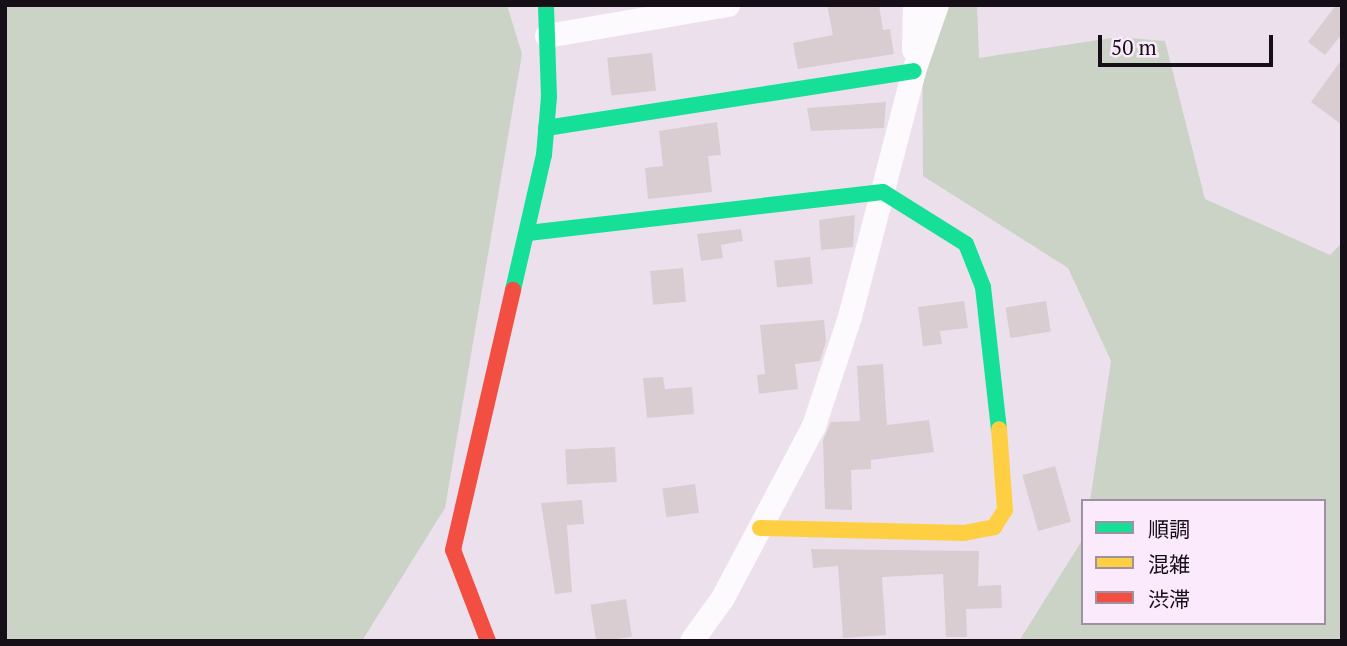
<!DOCTYPE html>
<html>
<head>
<meta charset="utf-8">
<style>
	body { margin:0 }
	#map { position:relative; width:1347px; height:646px; overflow:hidden; background:#ece0ec; font-family:"PT Serif","Noto Sans JP",serif }
	div>[style] { position:absolute }
	.green>* { inset:0; background:#cad3c6 }
	.building>* { inset:0; background:#d9cdd1; transform-origin:0 0 }
	.street>* { height:24px; margin:-12px; padding:0 12px; transform-origin:12px; border-radius:12px; background:#fcfafc }
	.fast>* { height:16px; margin:-8px; padding:0 8px; transform-origin:8px; border-radius:8px; background:#16e098 }
	.slow>* { height:16px; margin:-8px; padding:0 8px; transform-origin:8px; border-radius:8px; background:#ffcf43 }
	.jam>* { height:16px; margin:-8px; padding:0 8px; transform-origin:8px; border-radius:8px; background:#f24e42 }
	span { translate:-50% -50%; white-space:nowrap; text-align:center; line-height:1.15; -webkit-text-stroke:7px #fbe9fc; paint-order:stroke }
	.frame { position:absolute; inset:0; border:7px solid #160f17; pointer-events:none }
	.legend { position:absolute; left:1081px; top:499px; width:245px; height:126px; box-sizing:border-box; background:#fbe9fc; border:2px solid #9f92a0; margin:0; padding:9px 12px; list-style:none; font-size:21px; color:#160f17 }
	.legend li { display:flex; align-items:center; gap:14px; height:35px }
	.legend b { width:35px; border:2px solid #9f92a0 }
	.scale { position:absolute; left:1098px; top:35px; width:175px; height:32px; box-sizing:border-box; border:4px solid #160f17; border-top:0; padding-left:9px; font-size:21px; line-height:24px; white-space:nowrap; color:#160f17; -webkit-text-stroke:5px #fbe9fc; paint-order:stroke }
</style>
</head>
<body>
<div id="map">
	<div class="green">
		<div style="clip-path:polygon(5px 5px,507px 5px,522px 54px,445px 508px,362px 641px,5px 641px)"></div>
		<div style="clip-path:polygon(922px 5px,977px 5px,979px 58px,1118px 37px,1165px 41px,1205px 199px,1330px 255px,1342px 243px,1342px 641px,1019px 641px,1083px 539px,1083px 623px,1324px 623px,1324px 501px,1090px 501px,1111px 361px,1068px 268px,923px 176px)"></div>
	</div>
	<div class="building">
		<div style="clip-path:polygon(827px 5px,879px 5px,883px 30px,890px 29px,894px 54px,798px 69px,793px 43px,833px 35px)"></div>
		<div style="clip-path:polygon(1336px 5px,1342px 5px,1342px 34px,1325px 55px,1308px 42px)"></div>
		<div style="left:652px;top:53px;width:38px;height:45px;rotate:84deg"></div>
		<div style="clip-path:polygon(1342px 59px,1342px 125px,1311px 102px)"></div>
		<div style="clip-path:polygon(886px 102px,884px 128px,811px 131px,807px 108px)"></div>
		<div style="clip-path:polygon(717px 122px,721px 155px,708px 156px,712px 192px,648px 199px,645px 168px,663px 166px,659px 131px)"></div>
		<div style="clip-path:polygon(855px 215px,853px 247px,821px 250px,819px 220px)"></div>
		<div style="clip-path:polygon(741px 229px,743px 241px,721px 245px,723px 258px,701px 261px,697px 234px)"></div>
		<div style="left:810px;top:257px;width:27px;height:36px;rotate:84deg"></div>
		<div style="left:683px;top:268px;width:34px;height:33px;rotate:85deg"></div>
		<div style="clip-path:polygon(964px 301px,968px 328px,940px 331px,942px 344px,923px 346px,918px 307px)"></div>
		<div style="left:1046px;top:301px;width:31px;height:41px;rotate:81deg"></div>
		<div style="clip-path:polygon(824px 320px,826px 341px,820px 361px,795px 364px,798px 389px,759px 394px,757px 375px,765px 374px,760px 325px)"></div>
		<div style="clip-path:polygon(883px 364px,887px 425px,929px 420px,934px 452px,871px 460px,871px 469px,851px 470px,852px 510px,825px 509px,823px 440px,831px 422px,860px 421px,857px 366px)"></div>
		<div style="clip-path:polygon(663px 377px,665px 389px,692px 387px,694px 414px,647px 418px,643px 378px)"></div>
		<div style="left:615px;top:447px;width:35px;height:50px;rotate:87deg"></div>
		<div style="left:1055px;top:466px;width:58px;height:34px;rotate:74deg"></div>
		<div style="left:695px;top:484px;width:29px;height:33px;rotate:82deg"></div>
		<div style="clip-path:polygon(582px 500px,584px 524px,567px 525px,572px 592px,555px 594px,541px 503px)"></div>
		<div style="clip-path:polygon(811px 549px,979px 551px,978px 586px,1001px 585px,1002px 608px,966px 609px,967px 637px,946px 637px,943px 574px,882px 577px,886px 635px,843px 638px,838px 566px,813px 568px)"></div>
		<div style="left:626px;top:599px;width:38px;height:36px;rotate:81deg"></div>
	</div>
	<div class="street">
		<div style="left:547px;top:36px;width:184px;rotate:-9.7deg"></div>
		<div style="left:914px;top:50px;width:45px;rotate:-88.7deg"></div>
		<div style="left:692px;top:641px;width:53px;rotate:-54.2deg"></div>
		<div style="left:723px;top:598px;width:195px;rotate:-62.1deg"></div>
		<div style="left:814px;top:426px;width:115px;rotate:-71.7deg"></div>
		<div style="left:850px;top:317px;width:254px;rotate:-75.4deg"></div>
		<div style="left:914px;top:71px;width:70px;rotate:-70.8deg"></div>
	</div>
	<div class="fast">
		<div style="left:546px;top:128px;width:372px;rotate:-8.8deg"></div>
		<div style="left:528px;top:233px;width:357px;rotate:-6.6deg"></div>
		<div style="left:883px;top:192px;width:98px;rotate:32.1deg"></div>
		<div style="left:966px;top:244px;width:46px;rotate:68.4deg"></div>
		<div style="left:983px;top:287px;width:143px;rotate:83.6deg"></div>
		<div style="left:513px;top:290px;width:139px;rotate:-77.1deg"></div>
		<div style="left:544px;top:155px;width:58px;rotate:-85.1deg"></div>
		<div style="left:549px;top:97px;width:92px;rotate:-91.9deg"></div>
	</div>
	<div class="slow">
		<div style="left:760px;top:528px;width:204px;rotate:1.4deg"></div>
		<div style="left:964px;top:533px;width:31px;rotate:-11deg"></div>
		<div style="left:994px;top:527px;width:20px;rotate:-57deg"></div>
		<div style="left:1005px;top:510px;width:81px;rotate:-94.2deg"></div>
	</div>
	<div class="jam">
		<div style="left:488px;top:641px;width:97px;rotate:-111deg"></div>
		<div style="left:453px;top:550px;width:267px;rotate:-77deg"></div>
	</div>
	<div class="frame"></div>
	<ul class="legend">
	<li><b style="height:9px;background:#16e098"></b>順調</li>
	<li><b style="height:9px;background:#ffcf43"></b>混雑</li>
	<li><b style="height:9px;background:#f24e42"></b>渋滞</li>
	</ul>
	<div class="scale">50 m</div>
</div>
</body>
</html>
